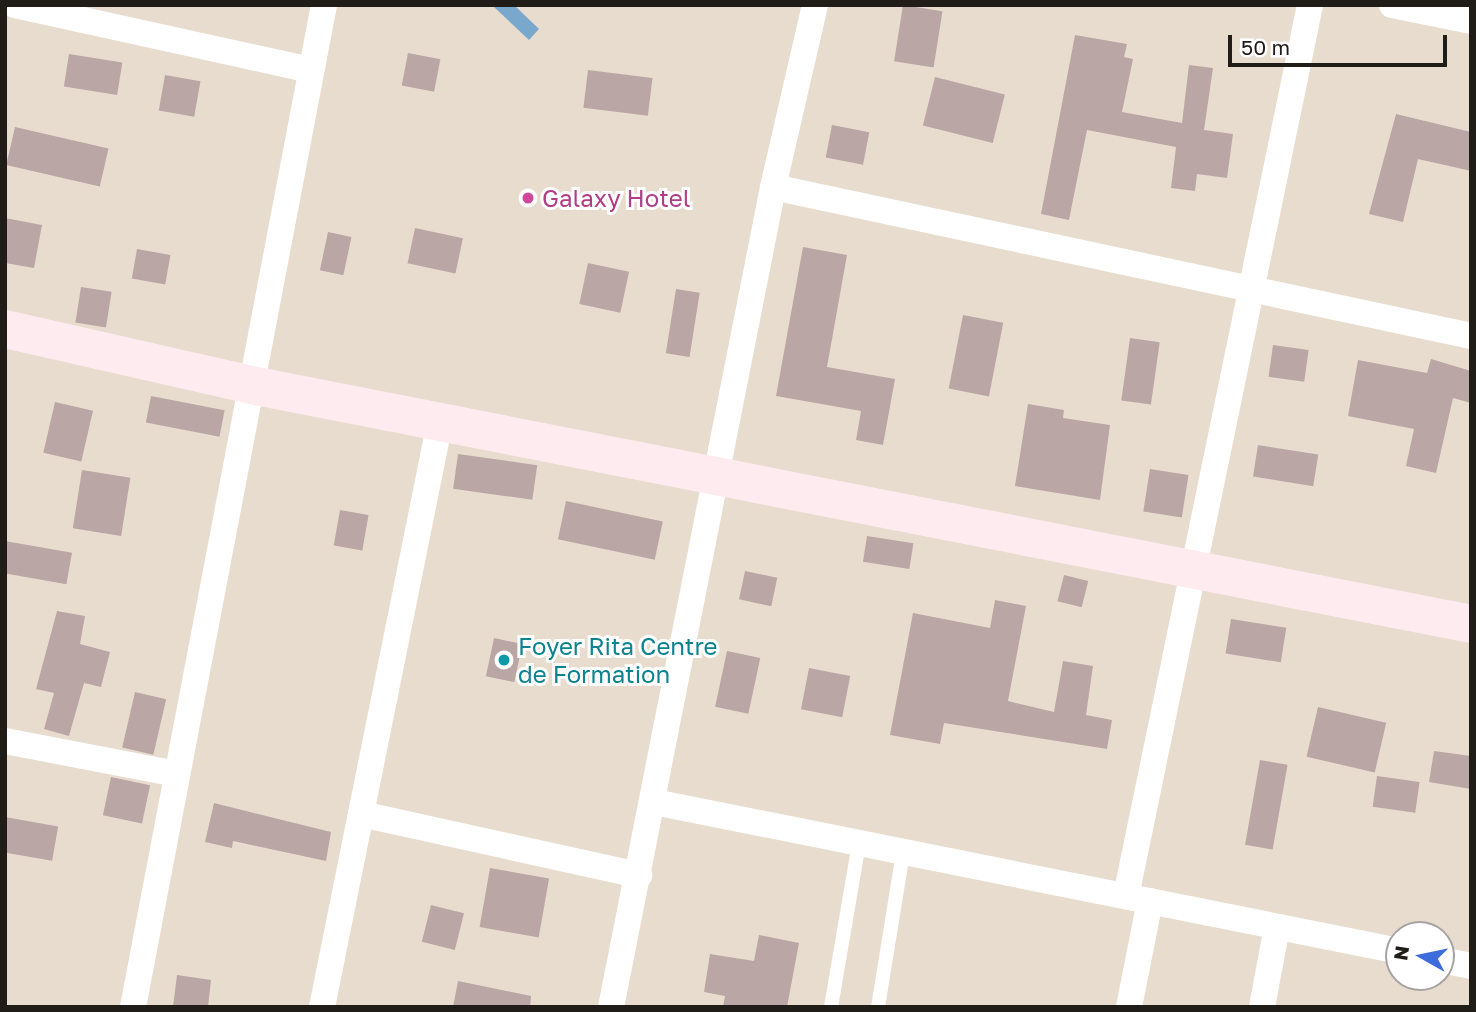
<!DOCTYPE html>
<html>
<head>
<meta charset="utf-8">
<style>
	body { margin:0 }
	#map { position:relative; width:1476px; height:1012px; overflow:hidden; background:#e8dccf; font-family:"Golos Text",sans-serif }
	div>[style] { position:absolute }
	.water>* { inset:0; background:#7aa8cd }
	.building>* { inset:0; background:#baa7a5; transform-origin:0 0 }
	.service>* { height:14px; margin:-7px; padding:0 7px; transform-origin:7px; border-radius:7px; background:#fff }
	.minor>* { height:26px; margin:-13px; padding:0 13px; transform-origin:13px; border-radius:13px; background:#fff }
	.secondary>* { height:38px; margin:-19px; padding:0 19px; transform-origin:19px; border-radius:19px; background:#feebf0 }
	.dots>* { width:19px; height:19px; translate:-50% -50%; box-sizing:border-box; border:4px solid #fff; border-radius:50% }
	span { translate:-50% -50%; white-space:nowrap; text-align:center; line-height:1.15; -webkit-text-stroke:6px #fff; paint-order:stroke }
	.hotel-label { font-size:24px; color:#b23c85 }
	.left { translate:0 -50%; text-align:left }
	.culture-label { font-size:24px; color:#0d838f }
	.frame { position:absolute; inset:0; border:7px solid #201c17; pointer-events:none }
	.north { position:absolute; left:1385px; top:921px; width:70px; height:70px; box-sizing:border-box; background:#fff; border:2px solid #a6a4a2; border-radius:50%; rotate:279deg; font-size:19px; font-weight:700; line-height:28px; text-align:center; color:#201c17 }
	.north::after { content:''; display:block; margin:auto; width:24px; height:32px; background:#3f6cdd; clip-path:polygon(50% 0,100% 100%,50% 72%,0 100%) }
	.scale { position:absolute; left:1228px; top:35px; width:219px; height:32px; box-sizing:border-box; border:4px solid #201c17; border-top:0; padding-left:9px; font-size:21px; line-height:24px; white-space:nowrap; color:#201c17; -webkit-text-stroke:5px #fff; paint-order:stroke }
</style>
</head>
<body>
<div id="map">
	<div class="water">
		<div style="clip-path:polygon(514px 5px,539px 29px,529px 40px,494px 7px)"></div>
	</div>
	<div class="building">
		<div style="left:903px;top:5px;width:40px;height:57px;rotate:9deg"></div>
		<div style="clip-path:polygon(1075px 35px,1127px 44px,1124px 57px,1133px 59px,1122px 112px,1182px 123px,1189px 65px,1213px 68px,1204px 130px,1233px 134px,1227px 178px,1197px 174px,1195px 191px,1171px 188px,1176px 147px,1087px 130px,1069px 220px,1041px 214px)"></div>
		<div style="left:408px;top:53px;width:33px;height:33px;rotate:11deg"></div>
		<div style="left:69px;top:54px;width:54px;height:33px;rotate:9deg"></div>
		<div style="left:588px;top:70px;width:65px;height:38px;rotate:7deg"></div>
		<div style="left:165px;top:75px;width:36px;height:36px;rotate:10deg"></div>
		<div style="left:935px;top:77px;width:72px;height:50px;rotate:14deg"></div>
		<div style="clip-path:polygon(1396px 114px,1471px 132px,1471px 171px,1418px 159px,1403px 222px,1369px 214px)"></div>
		<div style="left:832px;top:125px;width:38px;height:33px;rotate:11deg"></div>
		<div style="left:15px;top:127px;width:96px;height:39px;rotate:13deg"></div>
		<div style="clip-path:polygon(5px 218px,42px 225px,34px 268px,5px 263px)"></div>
		<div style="left:415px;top:228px;width:49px;height:36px;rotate:12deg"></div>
		<div style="left:328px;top:232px;width:24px;height:39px;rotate:12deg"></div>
		<div style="clip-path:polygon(803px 247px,847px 255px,827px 367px,895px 379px,883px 445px,856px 440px,861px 411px,776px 396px)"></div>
		<div style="left:137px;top:249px;width:34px;height:30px;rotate:10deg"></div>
		<div style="left:588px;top:263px;width:42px;height:42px;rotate:12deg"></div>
		<div style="left:81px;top:287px;width:31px;height:36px;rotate:9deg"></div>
		<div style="left:676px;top:289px;width:24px;height:65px;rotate:9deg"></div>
		<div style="left:963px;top:315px;width:41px;height:75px;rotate:11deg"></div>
		<div style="left:1130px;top:338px;width:30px;height:63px;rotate:8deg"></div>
		<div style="left:1273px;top:345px;width:36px;height:32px;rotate:8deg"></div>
		<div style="clip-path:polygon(1431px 359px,1471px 371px,1471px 403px,1453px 398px,1436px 473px,1406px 466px,1414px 429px,1348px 416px,1358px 360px,1427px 373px)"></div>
		<div style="left:151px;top:396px;width:75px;height:27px;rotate:11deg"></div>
		<div style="left:55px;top:402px;width:39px;height:52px;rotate:13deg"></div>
		<div style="clip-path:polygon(1028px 404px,1064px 410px,1063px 418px,1110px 425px,1100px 500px,1015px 486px)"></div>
		<div style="left:1258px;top:445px;width:61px;height:32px;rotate:9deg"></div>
		<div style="left:458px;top:454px;width:80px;height:35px;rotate:8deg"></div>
		<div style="left:1150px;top:469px;width:39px;height:43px;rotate:9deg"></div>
		<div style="left:82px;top:470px;width:49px;height:59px;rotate:9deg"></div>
		<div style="left:566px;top:501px;width:99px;height:39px;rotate:12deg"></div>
		<div style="left:340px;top:510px;width:29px;height:36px;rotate:10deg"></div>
		<div style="left:867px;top:536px;width:47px;height:26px;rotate:9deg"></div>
		<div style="left:5px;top:541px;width:68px;height:32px;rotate:10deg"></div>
		<div style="left:745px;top:571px;width:33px;height:29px;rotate:12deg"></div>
		<div style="left:1064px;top:575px;width:25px;height:27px;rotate:14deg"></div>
		<div style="clip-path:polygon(995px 600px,1026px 606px,1008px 701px,1054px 712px,1063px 661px,1093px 666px,1086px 715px,1112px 720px,1107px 749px,944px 723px,940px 744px,890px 735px,913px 613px,990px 628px)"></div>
		<div style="clip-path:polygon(57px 611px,85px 616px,80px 644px,110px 652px,101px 687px,84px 683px,69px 736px,44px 729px,54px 693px,36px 689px)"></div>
		<div style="left:1231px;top:619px;width:56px;height:35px;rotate:9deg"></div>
		<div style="left:494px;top:638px;width:29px;height:39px;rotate:12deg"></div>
		<div style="left:727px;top:651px;width:34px;height:57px;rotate:12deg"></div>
		<div style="left:809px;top:668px;width:42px;height:42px;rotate:11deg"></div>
		<div style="left:135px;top:692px;width:32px;height:57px;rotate:13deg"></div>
		<div style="left:1318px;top:707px;width:70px;height:51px;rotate:13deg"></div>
		<div style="clip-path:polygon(1434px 751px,1471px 756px,1471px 789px,1429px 782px)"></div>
		<div style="left:1260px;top:760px;width:28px;height:86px;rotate:10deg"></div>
		<div style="left:1377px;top:776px;width:43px;height:31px;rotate:8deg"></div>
		<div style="left:111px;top:777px;width:40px;height:39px;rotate:12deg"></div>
		<div style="clip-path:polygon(214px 803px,331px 832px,326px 861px,233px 841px,232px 848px,205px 842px)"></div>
		<div style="left:5px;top:817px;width:54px;height:35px;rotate:10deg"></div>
		<div style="left:490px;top:868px;width:60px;height:60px;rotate:10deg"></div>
		<div style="left:431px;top:905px;width:34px;height:38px;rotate:14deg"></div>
		<div style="clip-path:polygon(759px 935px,799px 943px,787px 1007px,723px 1007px,725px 996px,704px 992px,710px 954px,754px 961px)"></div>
		<div style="clip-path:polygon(177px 975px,211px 980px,208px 1007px,173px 1007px)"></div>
		<div style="clip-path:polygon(458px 981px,531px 996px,530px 1007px,453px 1007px)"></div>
	</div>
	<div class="service">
		<div style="left:831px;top:1007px;width:166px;rotate:-80.3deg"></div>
		<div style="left:878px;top:1007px;width:157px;rotate:-80.8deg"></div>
	</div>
	<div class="minor">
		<div style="left:15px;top:5px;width:303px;rotate:12.4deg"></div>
		<div style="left:1392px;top:5px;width:81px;rotate:11.4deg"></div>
		<div style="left:773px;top:187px;width:714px;rotate:12.05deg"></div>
		<div style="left:5px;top:741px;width:175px;rotate:10.9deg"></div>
		<div style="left:654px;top:802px;width:760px;rotate:11.31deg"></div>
		<div style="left:361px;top:814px;width:285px;rotate:12.4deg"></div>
		<div style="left:1126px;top:896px;width:910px;rotate:-78.33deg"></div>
		<div style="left:1441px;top:960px;width:31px;rotate:11deg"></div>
		<div style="left:133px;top:1007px;width:1020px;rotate:-79.21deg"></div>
		<div style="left:322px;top:1007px;width:597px;rotate:-78.6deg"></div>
		<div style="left:611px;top:1007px;width:836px;rotate:-78.82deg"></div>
		<div style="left:773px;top:187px;width:187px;rotate:-77deg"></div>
		<div style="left:1129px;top:1007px;width:108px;rotate:-78.8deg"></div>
		<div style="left:1262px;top:1007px;width:81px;rotate:-79.4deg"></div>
	</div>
	<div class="secondary">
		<div style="left:5px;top:329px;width:252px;rotate:12.8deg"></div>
		<div style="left:251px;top:385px;width:1243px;rotate:11.08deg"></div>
	</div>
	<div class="dots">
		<div style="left:528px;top:198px;background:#d1479c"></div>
		<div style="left:504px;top:660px;background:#0f9aa8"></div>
	</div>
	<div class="hotel-label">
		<span class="left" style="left:542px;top:198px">Galaxy Hotel</span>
	</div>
	<div class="culture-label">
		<span class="left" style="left:518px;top:660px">Foyer Rita Centre<br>de Formation</span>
	</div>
	<div class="frame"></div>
	<div class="north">N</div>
	<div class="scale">50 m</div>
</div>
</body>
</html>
